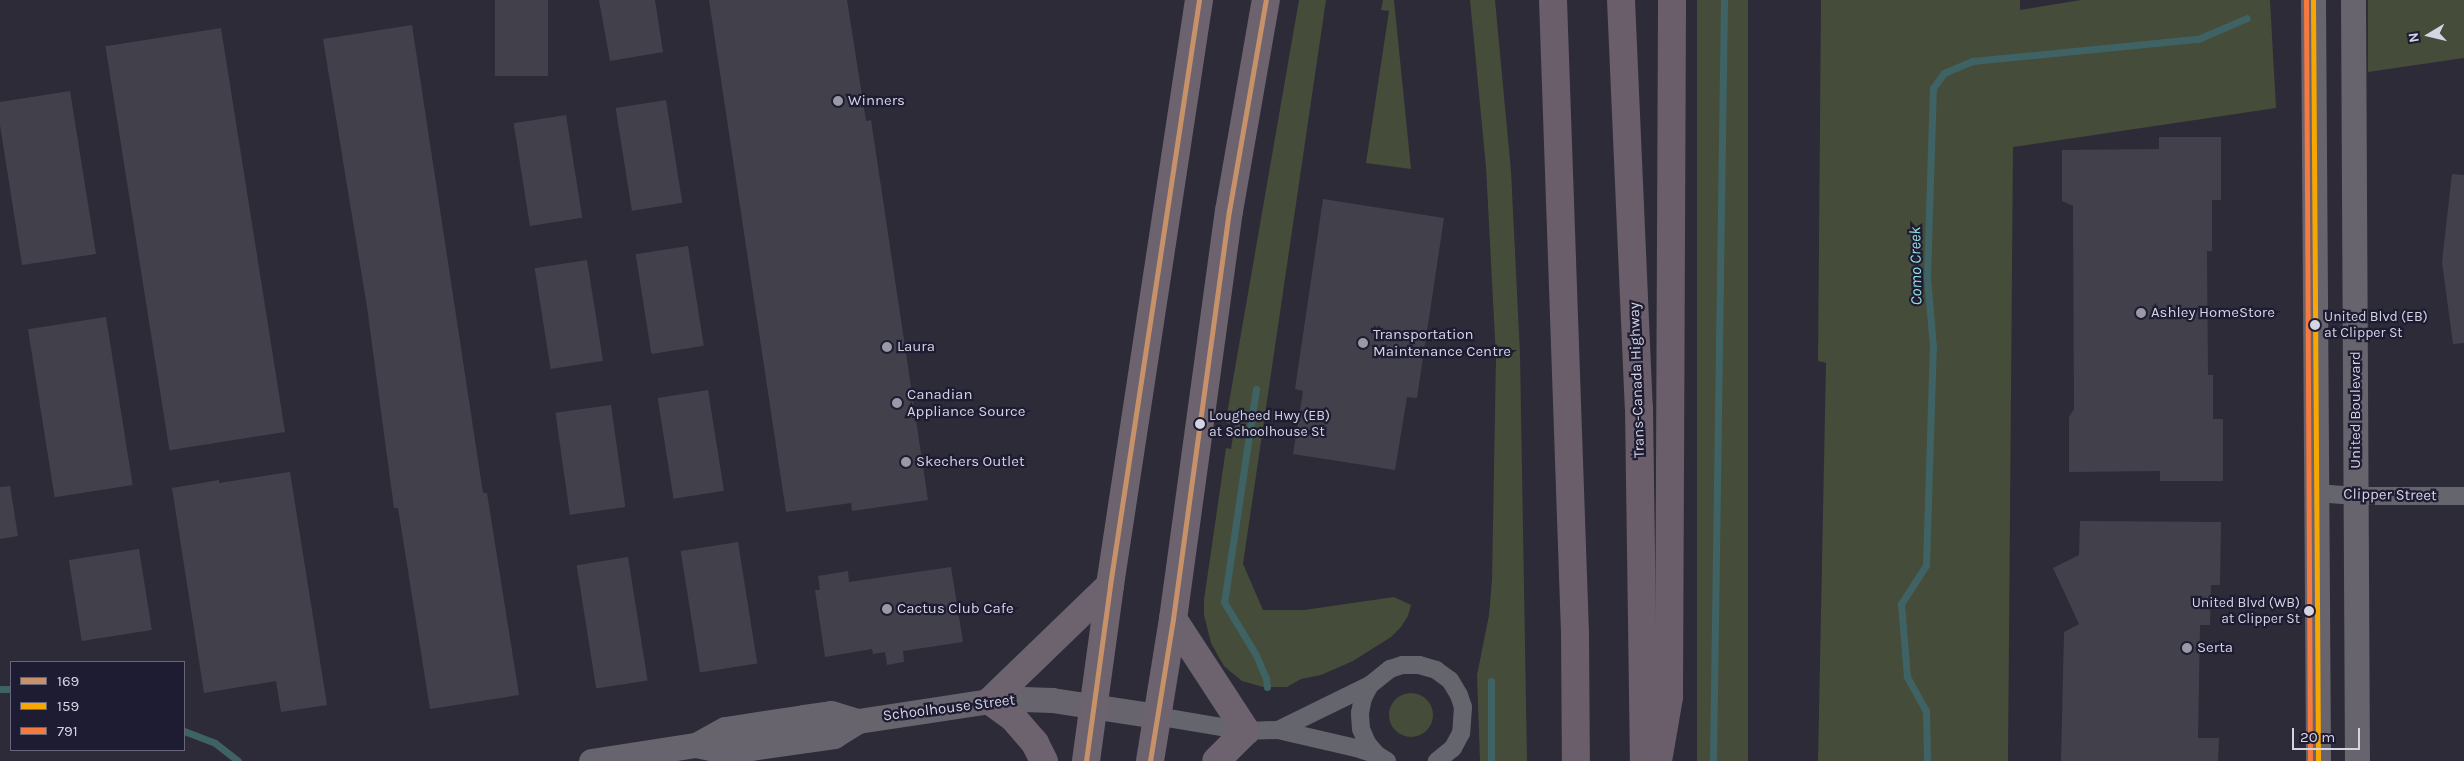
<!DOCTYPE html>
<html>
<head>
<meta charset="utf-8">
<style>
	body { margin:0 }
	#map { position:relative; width:2464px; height:761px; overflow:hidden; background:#2c2b37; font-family:Karla,sans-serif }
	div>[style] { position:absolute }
	.green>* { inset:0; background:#454c3a; transform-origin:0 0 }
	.round { border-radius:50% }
	.stream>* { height:7px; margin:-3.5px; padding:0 3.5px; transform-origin:3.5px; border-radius:3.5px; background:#3f6365 }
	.building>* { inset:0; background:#42414b; transform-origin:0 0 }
	.street>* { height:18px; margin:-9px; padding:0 9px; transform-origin:9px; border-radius:9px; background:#65656e }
	.secondary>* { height:25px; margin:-12.5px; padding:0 12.5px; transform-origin:12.5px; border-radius:12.5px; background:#68646e }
	.primary>* { height:28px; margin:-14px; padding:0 14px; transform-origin:14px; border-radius:14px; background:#6c636e }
	.highway>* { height:28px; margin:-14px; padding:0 14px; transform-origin:14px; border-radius:14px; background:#695e69 }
	.bus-1>* { height:5px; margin:-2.5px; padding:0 2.5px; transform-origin:2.5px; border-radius:2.5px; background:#c7916a }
	.bus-2>* { height:5px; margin:-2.5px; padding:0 2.5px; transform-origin:2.5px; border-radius:2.5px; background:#f7a600 }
	.bus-3>* { height:5px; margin:-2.5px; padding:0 2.5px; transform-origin:2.5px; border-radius:2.5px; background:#f6793e }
	.dots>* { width:14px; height:14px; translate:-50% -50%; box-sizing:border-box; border:2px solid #1e1c32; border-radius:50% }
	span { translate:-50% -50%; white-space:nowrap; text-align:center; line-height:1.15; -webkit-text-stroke:4.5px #1e1c32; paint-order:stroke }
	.bus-label { font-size:14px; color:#d4d4e3 }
	.left { translate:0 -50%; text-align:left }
	.right { translate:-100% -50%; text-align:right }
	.poi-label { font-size:15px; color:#d4d4e3 }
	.street-label { font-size:15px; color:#d4d4e3 }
	.water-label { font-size:16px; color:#92dede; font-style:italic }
	.legend { position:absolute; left:10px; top:661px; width:175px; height:90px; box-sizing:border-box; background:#1e1c32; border:1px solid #676679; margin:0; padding:6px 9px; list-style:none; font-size:15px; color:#d4d4e3 }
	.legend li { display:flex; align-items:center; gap:10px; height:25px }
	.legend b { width:25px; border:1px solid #676679 }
	.north { position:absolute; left:2404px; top:10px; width:50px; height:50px; -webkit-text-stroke:4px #1e1c32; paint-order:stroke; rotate:261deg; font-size:14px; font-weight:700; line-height:20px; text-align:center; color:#d4d4e3 }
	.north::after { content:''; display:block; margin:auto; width:18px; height:22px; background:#d4d4e3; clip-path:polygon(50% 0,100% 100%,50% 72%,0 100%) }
	.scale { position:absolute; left:2292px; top:728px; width:68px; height:22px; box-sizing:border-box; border:2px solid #d4d4e3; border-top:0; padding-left:6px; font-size:15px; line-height:18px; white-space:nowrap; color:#d4d4e3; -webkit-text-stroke:4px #1e1c32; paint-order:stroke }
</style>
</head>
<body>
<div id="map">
	<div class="green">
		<div style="clip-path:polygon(1299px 0,1326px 0,1243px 564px,1263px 610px,1304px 610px,1394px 597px,1411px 605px,1408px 616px,1401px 627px,1391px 637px,1353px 661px,1321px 675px,1301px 679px,1287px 687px,1263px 687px,1242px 681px,1224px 666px,1211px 643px,1204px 615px,1204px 600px,1226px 448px,1231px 449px,1235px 424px,1226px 423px,1226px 420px)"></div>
		<div style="clip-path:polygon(1383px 0,1394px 0,1411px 169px,1366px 163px,1389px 11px,1381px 10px)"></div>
		<div style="clip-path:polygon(1470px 0,1495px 0,1511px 171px,1520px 353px,1527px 761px,1480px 761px,1477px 675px,1489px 615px,1492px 580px,1496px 358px,1486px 167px)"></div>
		<div style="left:1697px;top:0;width:51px;height:761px"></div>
		<div style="clip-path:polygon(1821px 0,2020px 0,2020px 10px,2081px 0,2270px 0,2276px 108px,2013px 147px,2008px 761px,1818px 761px,1826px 363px,1818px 361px)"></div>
		<div style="clip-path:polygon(2368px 0,2464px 0,2464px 58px,2368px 72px)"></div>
		<div class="round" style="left:1389px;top:693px;width:44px;height:44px"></div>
	</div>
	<div class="stream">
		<div style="left:1256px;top:389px;width:215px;rotate:98.5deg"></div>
		<div style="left:1224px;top:602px;width:62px;rotate:58.9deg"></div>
		<div style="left:1256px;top:655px;width:25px;rotate:67deg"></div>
		<div style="left:1266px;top:678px;width:9px;rotate:84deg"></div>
		<div style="left:0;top:689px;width:11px"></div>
		<div style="left:184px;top:731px;width:33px;rotate:21deg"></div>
		<div style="left:215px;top:743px;width:29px;rotate:38deg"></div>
		<div style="left:1491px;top:761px;width:80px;rotate:-90deg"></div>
		<div style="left:1713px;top:761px;width:761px;rotate:-89.17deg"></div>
		<div style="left:1927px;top:761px;width:50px;rotate:-91.1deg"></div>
		<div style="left:1926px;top:711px;width:39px;rotate:-119deg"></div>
		<div style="left:1907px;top:677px;width:73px;rotate:-94.7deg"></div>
		<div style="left:1901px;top:604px;width:46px;rotate:-57.3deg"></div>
		<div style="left:1926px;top:565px;width:218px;rotate:-88.2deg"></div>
		<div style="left:1933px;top:347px;width:70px;rotate:-94.9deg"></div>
		<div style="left:1927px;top:277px;width:189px;rotate:-88.2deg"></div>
		<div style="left:1933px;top:88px;width:19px;rotate:-54deg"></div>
		<div style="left:1944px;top:73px;width:30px;rotate:-23deg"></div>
		<div style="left:1972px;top:61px;width:227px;rotate:-5.6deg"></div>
		<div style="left:2198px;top:39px;width:53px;rotate:-23.2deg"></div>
	</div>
	<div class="building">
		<div style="left:495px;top:0;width:53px;height:76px"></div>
		<div style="clip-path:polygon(599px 0,655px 0,663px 52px,610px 61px)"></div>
		<div style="clip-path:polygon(709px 0,847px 0,866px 121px,871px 120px,928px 500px,852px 511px,851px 503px,786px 512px)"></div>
		<div style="clip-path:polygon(412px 25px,483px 493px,487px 493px,519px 695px,430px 709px,398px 508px,394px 508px,367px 307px,323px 39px)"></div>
		<div style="left:221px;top:28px;width:409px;height:117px;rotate:81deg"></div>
		<div style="clip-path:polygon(70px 91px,96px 254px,22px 265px,0 125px,0 102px)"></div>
		<div style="left:666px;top:100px;width:104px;height:51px;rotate:81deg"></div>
		<div style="left:566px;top:115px;width:104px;height:53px;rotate:81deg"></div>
		<div style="clip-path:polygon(2159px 137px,2221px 137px,2221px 200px,2212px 200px,2212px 251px,2207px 251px,2208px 375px,2213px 375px,2213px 419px,2223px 419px,2223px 481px,2160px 481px,2160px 471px,2069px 472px,2069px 417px,2074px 409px,2073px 206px,2062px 201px,2062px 150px,2159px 149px)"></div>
		<div style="clip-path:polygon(2452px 174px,2464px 175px,2464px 343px,2453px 344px,2442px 262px)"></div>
		<div style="clip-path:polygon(1323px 199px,1444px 218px,1417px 398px,1407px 397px,1395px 470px,1293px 454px,1303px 391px,1295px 389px)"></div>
		<div style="left:688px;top:246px;width:101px;height:53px;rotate:81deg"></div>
		<div style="left:587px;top:260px;width:102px;height:53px;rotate:81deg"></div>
		<div style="left:106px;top:317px;width:170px;height:79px;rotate:81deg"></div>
		<div style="left:708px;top:390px;width:102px;height:51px;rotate:81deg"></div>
		<div style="left:611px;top:405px;width:103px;height:56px;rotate:82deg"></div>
		<div style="clip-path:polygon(290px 472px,327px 705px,281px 712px,276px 681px,204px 693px,172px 488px,219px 480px,219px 483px)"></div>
		<div style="clip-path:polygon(10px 486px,18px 536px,0 539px,0 487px)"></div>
		<div style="clip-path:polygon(2080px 521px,2221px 522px,2220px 585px,2211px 585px,2210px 625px,2200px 625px,2198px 738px,2219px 738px,2218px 761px,2061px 761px,2064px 632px,2079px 624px,2053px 568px,2079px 555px)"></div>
		<div style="left:738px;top:542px;width:123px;height:58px;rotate:81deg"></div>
		<div style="left:139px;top:549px;width:82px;height:71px;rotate:81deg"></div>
		<div style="left:628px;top:557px;width:125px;height:52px;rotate:81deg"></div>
		<div style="clip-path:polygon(951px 567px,963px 642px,903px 651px,904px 662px,887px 665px,885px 652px,873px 654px,872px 649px,825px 657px,815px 590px,820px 590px,818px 576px,848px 571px,849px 582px)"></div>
	</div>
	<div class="street">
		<div style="left:2316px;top:493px;width:40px;rotate:4.3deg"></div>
		<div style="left:2356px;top:496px;width:108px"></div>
		<div style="left:1156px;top:716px;width:91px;rotate:9.5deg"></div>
		<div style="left:1246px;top:731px;width:32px;rotate:-2deg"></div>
		<div style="left:1278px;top:730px;width:80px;rotate:13deg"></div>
		<div style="left:1356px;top:748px;width:22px;rotate:18deg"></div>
		<div style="left:1278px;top:730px;width:102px;rotate:-26.1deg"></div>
		<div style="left:1387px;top:761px;width:12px;rotate:-149deg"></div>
		<div style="left:1377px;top:755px;width:16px;rotate:-130deg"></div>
		<div style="left:1367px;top:743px;width:15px;rotate:-113deg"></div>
		<div style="left:1361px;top:729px;width:16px;rotate:-94deg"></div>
		<div style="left:1360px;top:713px;width:15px;rotate:-79deg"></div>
		<div style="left:1363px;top:698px;width:15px;rotate:-62deg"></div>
		<div style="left:1370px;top:685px;width:26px;rotate:-39deg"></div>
		<div style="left:1390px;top:669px;width:13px;rotate:-18deg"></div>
		<div style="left:1402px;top:665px;width:17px"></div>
		<div style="left:1419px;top:665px;width:18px;rotate:16deg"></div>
		<div style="left:1436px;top:670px;width:17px;rotate:36deg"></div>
		<div style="left:1450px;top:680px;width:17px;rotate:59deg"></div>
		<div style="left:1459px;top:695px;width:13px;rotate:72deg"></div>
		<div style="left:1463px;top:707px;width:26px;rotate:94deg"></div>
		<div style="left:1461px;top:733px;width:17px;rotate:118deg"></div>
		<div style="left:1453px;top:748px;width:21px;rotate:141deg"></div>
	</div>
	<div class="secondary">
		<div style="left:2313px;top:0;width:761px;rotate:89.62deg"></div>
		<div style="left:2353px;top:0;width:761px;rotate:89.7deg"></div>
		<div style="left:696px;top:745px;width:33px;rotate:-29deg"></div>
		<div style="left:725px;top:729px;width:80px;rotate:-8.6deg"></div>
		<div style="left:804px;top:717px;width:27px;rotate:-8deg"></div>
		<div style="left:831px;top:713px;width:28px;rotate:17deg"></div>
		<div style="left:858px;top:721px;width:134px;rotate:-8.6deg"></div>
		<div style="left:990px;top:701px;width:33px;rotate:-3deg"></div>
		<div style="left:1023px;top:699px;width:29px;rotate:2deg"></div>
		<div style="left:1052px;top:700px;width:105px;rotate:8.7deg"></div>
		<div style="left:591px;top:761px;width:106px;rotate:-8.7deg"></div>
		<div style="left:696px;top:745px;width:33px;rotate:12deg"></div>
		<div style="left:728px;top:752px;width:23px;rotate:-10deg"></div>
		<div style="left:751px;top:748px;width:84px;rotate:-8.2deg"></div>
		<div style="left:834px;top:736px;width:28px;rotate:-32deg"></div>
	</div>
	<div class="primary">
		<div style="left:1173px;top:619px;width:134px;rotate:56.9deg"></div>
		<div style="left:1246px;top:731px;width:42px;rotate:135deg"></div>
		<div style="left:1044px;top:761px;width:20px;rotate:-117deg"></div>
		<div style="left:1035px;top:743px;width:35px;rotate:-131deg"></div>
		<div style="left:1012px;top:717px;width:27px;rotate:-144deg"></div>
		<div style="left:990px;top:701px;width:167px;rotate:-44deg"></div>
		<div style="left:1086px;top:761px;width:178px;rotate:-82.2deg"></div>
		<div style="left:1110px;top:585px;width:592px;rotate:-81.35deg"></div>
		<div style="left:1150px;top:761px;width:144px;rotate:-80.8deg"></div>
		<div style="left:1173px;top:619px;width:412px;rotate:-82.2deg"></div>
		<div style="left:1229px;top:211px;width:214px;rotate:-80.1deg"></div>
	</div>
	<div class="highway">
		<div style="left:1553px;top:0;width:633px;rotate:88.01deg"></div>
		<div style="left:1575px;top:633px;width:128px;rotate:89.6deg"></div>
		<div style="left:1621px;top:0;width:408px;rotate:87.5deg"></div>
		<div style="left:1639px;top:408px;width:353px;rotate:89.2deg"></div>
		<div style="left:1658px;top:761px;width:65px;rotate:-80.2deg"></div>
		<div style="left:1669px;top:697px;width:697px;rotate:-89.75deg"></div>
	</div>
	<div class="bus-1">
		<div style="left:1086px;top:761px;width:178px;rotate:-82.2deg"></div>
		<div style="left:1110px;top:585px;width:592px;rotate:-81.35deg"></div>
		<div style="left:1150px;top:761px;width:144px;rotate:-80.8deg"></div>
		<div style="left:1173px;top:619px;width:412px;rotate:-82.2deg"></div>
		<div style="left:1229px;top:211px;width:214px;rotate:-80.1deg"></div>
	</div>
	<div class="bus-2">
		<div style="left:2313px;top:0;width:761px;rotate:89.62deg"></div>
	</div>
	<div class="bus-3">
		<div style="left:2306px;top:0;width:761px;rotate:89.7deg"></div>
	</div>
	<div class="dots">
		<div style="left:838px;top:101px;background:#9999a7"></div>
		<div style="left:2141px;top:313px;background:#9999a7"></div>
		<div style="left:2315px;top:325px;background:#d4d4e3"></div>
		<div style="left:1363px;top:343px;background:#9999a7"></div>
		<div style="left:887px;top:347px;background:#9999a7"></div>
		<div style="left:897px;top:403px;background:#9999a7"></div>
		<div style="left:1200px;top:424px;background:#d4d4e3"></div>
		<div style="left:906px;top:462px;background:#9999a7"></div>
		<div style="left:887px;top:609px;background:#9999a7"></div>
		<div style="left:2309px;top:611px;background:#d4d4e3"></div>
		<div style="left:2187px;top:648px;background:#9999a7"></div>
	</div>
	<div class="bus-label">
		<span class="left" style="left:2324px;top:325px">United Blvd (EB)<br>at Clipper St</span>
		<span class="left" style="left:1209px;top:424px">Lougheed Hwy (EB)<br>at Schoolhouse St</span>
		<span class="right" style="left:2300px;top:611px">United Blvd (WB)<br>at Clipper St</span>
	</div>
	<div class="poi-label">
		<span class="left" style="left:848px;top:101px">Winners</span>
		<span class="left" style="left:2151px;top:313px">Ashley HomeStore</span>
		<span class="left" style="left:1373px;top:343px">Transportation<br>Maintenance Centre</span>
		<span class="left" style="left:897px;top:347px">Laura</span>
		<span class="left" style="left:907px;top:403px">Canadian<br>Appliance Source</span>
		<span class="left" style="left:916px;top:462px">Skechers Outlet</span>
		<span class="left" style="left:897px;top:609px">Cactus Club Cafe</span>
		<span class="left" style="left:2197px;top:648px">Serta</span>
	</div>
	<div class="street-label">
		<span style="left:1637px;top:380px;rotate:-92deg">Trans-Canada Highway</span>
		<span style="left:2356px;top:410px;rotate:-90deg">United Boulevard</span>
		<span style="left:2390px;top:495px;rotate:1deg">Clipper Street</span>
		<span style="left:949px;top:708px;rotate:-7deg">Schoolhouse Street</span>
	</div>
	<div class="water-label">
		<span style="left:1916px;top:266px;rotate:-91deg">Como Creek</span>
	</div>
	<ul class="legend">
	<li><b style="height:6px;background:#c7916a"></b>169</li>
	<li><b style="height:6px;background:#f7a600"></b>159</li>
	<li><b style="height:6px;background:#f6793e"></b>791</li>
	</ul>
	<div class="north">N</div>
	<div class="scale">20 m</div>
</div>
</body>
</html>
